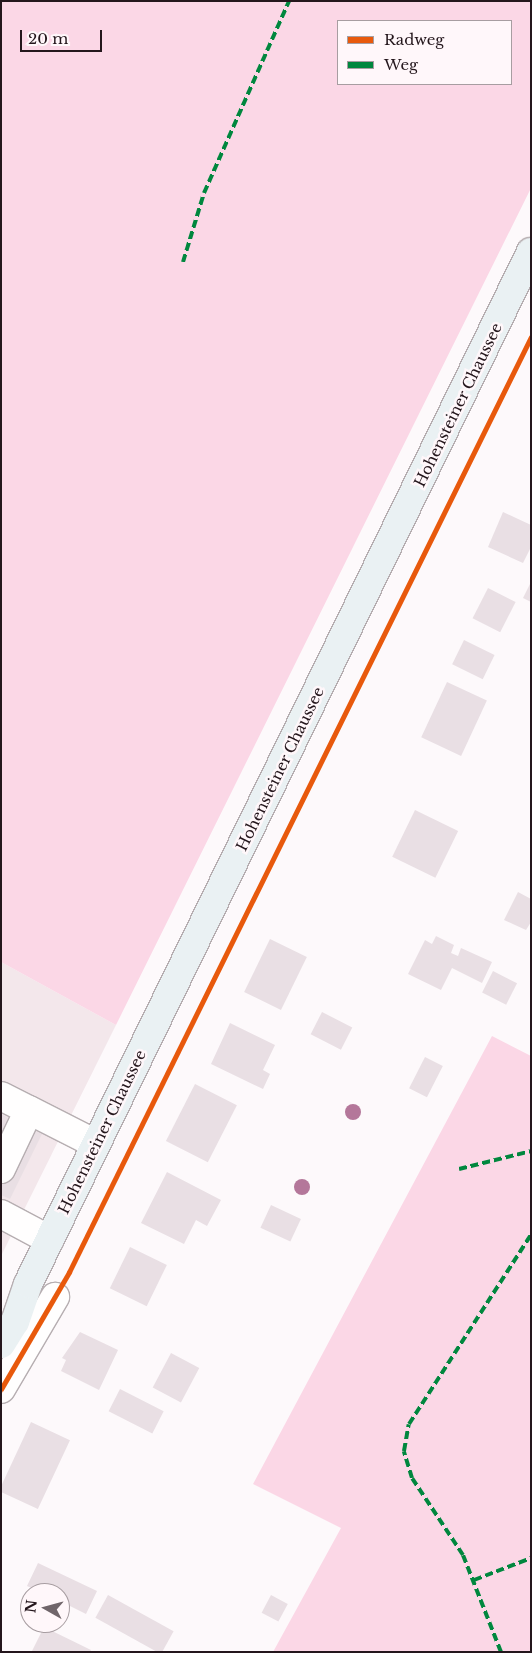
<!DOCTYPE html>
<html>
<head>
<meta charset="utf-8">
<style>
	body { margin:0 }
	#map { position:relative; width:532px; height:1653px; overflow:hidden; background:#fdf9fb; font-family:"Libre Baskerville",serif }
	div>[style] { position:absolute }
	.built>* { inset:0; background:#f3e7eb }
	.green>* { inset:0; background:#fbd7e6 }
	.building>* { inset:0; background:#e9dfe4; transform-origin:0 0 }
	.roads { filter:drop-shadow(1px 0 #b6aeb1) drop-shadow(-1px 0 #b6aeb1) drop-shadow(0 1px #b6aeb1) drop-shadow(0 -1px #b6aeb1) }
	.minor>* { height:28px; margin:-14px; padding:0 14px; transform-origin:14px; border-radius:14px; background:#fffefe }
	.major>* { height:28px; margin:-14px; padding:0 14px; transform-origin:14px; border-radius:14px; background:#eaf1f3 }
	.quiet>* { height:4px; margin-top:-2px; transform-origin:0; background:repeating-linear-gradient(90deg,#00873e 0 8px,transparent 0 12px) }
	.cycleway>* { height:5px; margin:-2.5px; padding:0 2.5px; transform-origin:2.5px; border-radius:2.5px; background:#e8590c }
	.trees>* { width:16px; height:16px; margin:-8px; border-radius:50%; background:#b4779a }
	span { translate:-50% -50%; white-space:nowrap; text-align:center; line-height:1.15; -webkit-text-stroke:5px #fff7fa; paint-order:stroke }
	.street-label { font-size:15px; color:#24161c }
	.frame { position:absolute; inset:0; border:2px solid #24161c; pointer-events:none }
	.legend { position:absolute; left:337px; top:20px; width:175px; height:65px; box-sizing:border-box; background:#fff7fa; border:1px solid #a79da1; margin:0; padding:6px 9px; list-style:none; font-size:15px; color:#24161c }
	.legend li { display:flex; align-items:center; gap:10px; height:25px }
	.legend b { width:25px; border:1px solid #a79da1 }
	.north { position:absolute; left:20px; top:1583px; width:50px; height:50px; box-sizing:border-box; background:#fff7fa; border:1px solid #a79da1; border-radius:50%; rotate:277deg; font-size:14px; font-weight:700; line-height:20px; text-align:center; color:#24161c }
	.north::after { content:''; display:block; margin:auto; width:18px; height:22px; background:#70656a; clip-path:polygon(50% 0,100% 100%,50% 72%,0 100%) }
	.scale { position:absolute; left:20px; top:30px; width:82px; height:22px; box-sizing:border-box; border:2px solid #24161c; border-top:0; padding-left:6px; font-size:15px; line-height:18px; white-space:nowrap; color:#24161c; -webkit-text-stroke:4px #fff7fa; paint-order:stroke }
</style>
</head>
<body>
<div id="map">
	<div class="built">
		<div style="clip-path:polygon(1px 962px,116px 1025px,1px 1256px)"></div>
	</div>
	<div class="green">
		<div style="clip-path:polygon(evenodd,1px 1px,531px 1px,531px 188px,116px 1025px,1px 962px,1px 1px,511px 21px,511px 84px,338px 84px,338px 21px,511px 21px)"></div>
		<div style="clip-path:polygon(492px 1036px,531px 1056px,531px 1652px,273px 1652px,341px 1528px,253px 1484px)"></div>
	</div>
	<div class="building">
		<div style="clip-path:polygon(503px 512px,531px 525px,531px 547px,523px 563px,488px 547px)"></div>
		<div style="clip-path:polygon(531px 582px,531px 602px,523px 598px)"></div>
		<div style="left:488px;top:588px;width:31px;height:34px;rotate:27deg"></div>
		<div style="left:464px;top:640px;width:34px;height:27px;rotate:26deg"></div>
		<div style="left:447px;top:682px;width:44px;height:61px;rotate:25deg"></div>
		<div style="left:415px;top:810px;width:48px;height:52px;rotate:26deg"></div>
		<div style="clip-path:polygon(518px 892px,531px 899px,531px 922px,526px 930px,504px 920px)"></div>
		<div style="clip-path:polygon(436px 936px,454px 945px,451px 953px,458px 956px,461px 948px,492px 962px,482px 983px,452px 968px,441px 990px,408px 974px,425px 940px,432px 944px)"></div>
		<div style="left:270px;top:939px;width:41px;height:59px;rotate:26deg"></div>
		<div style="left:493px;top:971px;width:27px;height:24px;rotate:27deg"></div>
		<div style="left:322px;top:1012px;width:34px;height:25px;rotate:27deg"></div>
		<div style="clip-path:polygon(230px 1023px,275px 1045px,263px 1070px,270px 1074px,263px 1089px,211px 1064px)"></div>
		<div style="left:425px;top:1057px;width:20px;height:35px;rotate:27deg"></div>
		<div style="left:195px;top:1084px;width:47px;height:64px;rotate:27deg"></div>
		<div style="clip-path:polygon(1px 1114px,42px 1134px,10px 1199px,1px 1195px)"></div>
		<div style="clip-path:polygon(167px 1172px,221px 1200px,207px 1226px,196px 1220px,184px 1244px,141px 1223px)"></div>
		<div style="left:271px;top:1205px;width:33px;height:25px;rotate:25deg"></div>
		<div style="left:130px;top:1247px;width:41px;height:46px;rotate:26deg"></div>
		<div style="clip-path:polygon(80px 1332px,118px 1350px,99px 1390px,61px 1371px,66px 1360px,62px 1358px)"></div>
		<div style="left:171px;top:1353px;width:32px;height:39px;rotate:28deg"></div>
		<div style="left:120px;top:1389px;width:49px;height:25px;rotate:27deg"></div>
		<div style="left:31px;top:1422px;width:43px;height:76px;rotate:25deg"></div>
		<div style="clip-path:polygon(38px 1563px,97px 1591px,86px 1614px,60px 1601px,60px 1593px,43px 1593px,27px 1586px)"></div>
		<div style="left:108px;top:1595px;width:75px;height:26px;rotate:29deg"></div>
		<div style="left:271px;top:1595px;width:19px;height:20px;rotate:28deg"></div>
		<div style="clip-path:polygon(44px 1627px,91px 1650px,90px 1652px,32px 1651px)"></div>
	</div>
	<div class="roads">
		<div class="minor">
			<div style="left:1px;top:1096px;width:31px;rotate:27deg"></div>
			<div style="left:1px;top:1169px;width:65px;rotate:-64.6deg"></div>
			<div style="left:29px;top:1110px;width:75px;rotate:26.9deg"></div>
			<div style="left:1px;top:1214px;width:55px;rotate:28deg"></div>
			<div style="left:1px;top:1389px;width:107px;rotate:-59.6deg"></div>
		</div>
		<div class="major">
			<div style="left:1px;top:1344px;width:26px;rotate:-58deg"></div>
			<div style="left:15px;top:1322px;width:40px;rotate:-71.1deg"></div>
			<div style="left:28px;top:1284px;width:1148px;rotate:-64.02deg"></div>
		</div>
	</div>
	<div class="quiet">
		<div style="left:183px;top:262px;width:72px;rotate:-73.1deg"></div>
		<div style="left:204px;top:193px;width:210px;rotate:-66.1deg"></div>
		<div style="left:459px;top:1169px;width:74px;rotate:-14deg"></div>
		<div style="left:474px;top:1580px;width:61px;rotate:-21.1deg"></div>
		<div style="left:501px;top:1652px;width:104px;rotate:-111.4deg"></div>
		<div style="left:463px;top:1555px;width:92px;rotate:-123.5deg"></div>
		<div style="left:412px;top:1478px;width:28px;rotate:-107deg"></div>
		<div style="left:404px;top:1451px;width:27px;rotate:-80deg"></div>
		<div style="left:409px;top:1424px;width:225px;rotate:-57.2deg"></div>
	</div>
	<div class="cycleway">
		<div style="left:1px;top:1389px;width:135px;rotate:-59.8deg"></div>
		<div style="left:69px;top:1272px;width:1043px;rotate:-63.71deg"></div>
	</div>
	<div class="trees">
		<div style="left:353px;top:1112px"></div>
		<div style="left:302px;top:1187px"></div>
	</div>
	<div class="street-label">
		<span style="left:458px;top:405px;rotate:-64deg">Hohensteiner Chaussee</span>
		<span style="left:280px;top:769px;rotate:-64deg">Hohensteiner Chaussee</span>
		<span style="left:102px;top:1132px;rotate:-64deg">Hohensteiner Chaussee</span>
	</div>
	<div class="frame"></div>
	<ul class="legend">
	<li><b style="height:6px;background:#e8590c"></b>Radweg</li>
	<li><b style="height:6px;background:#00873e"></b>Weg</li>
	</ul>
	<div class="north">N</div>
	<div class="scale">20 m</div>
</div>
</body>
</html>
